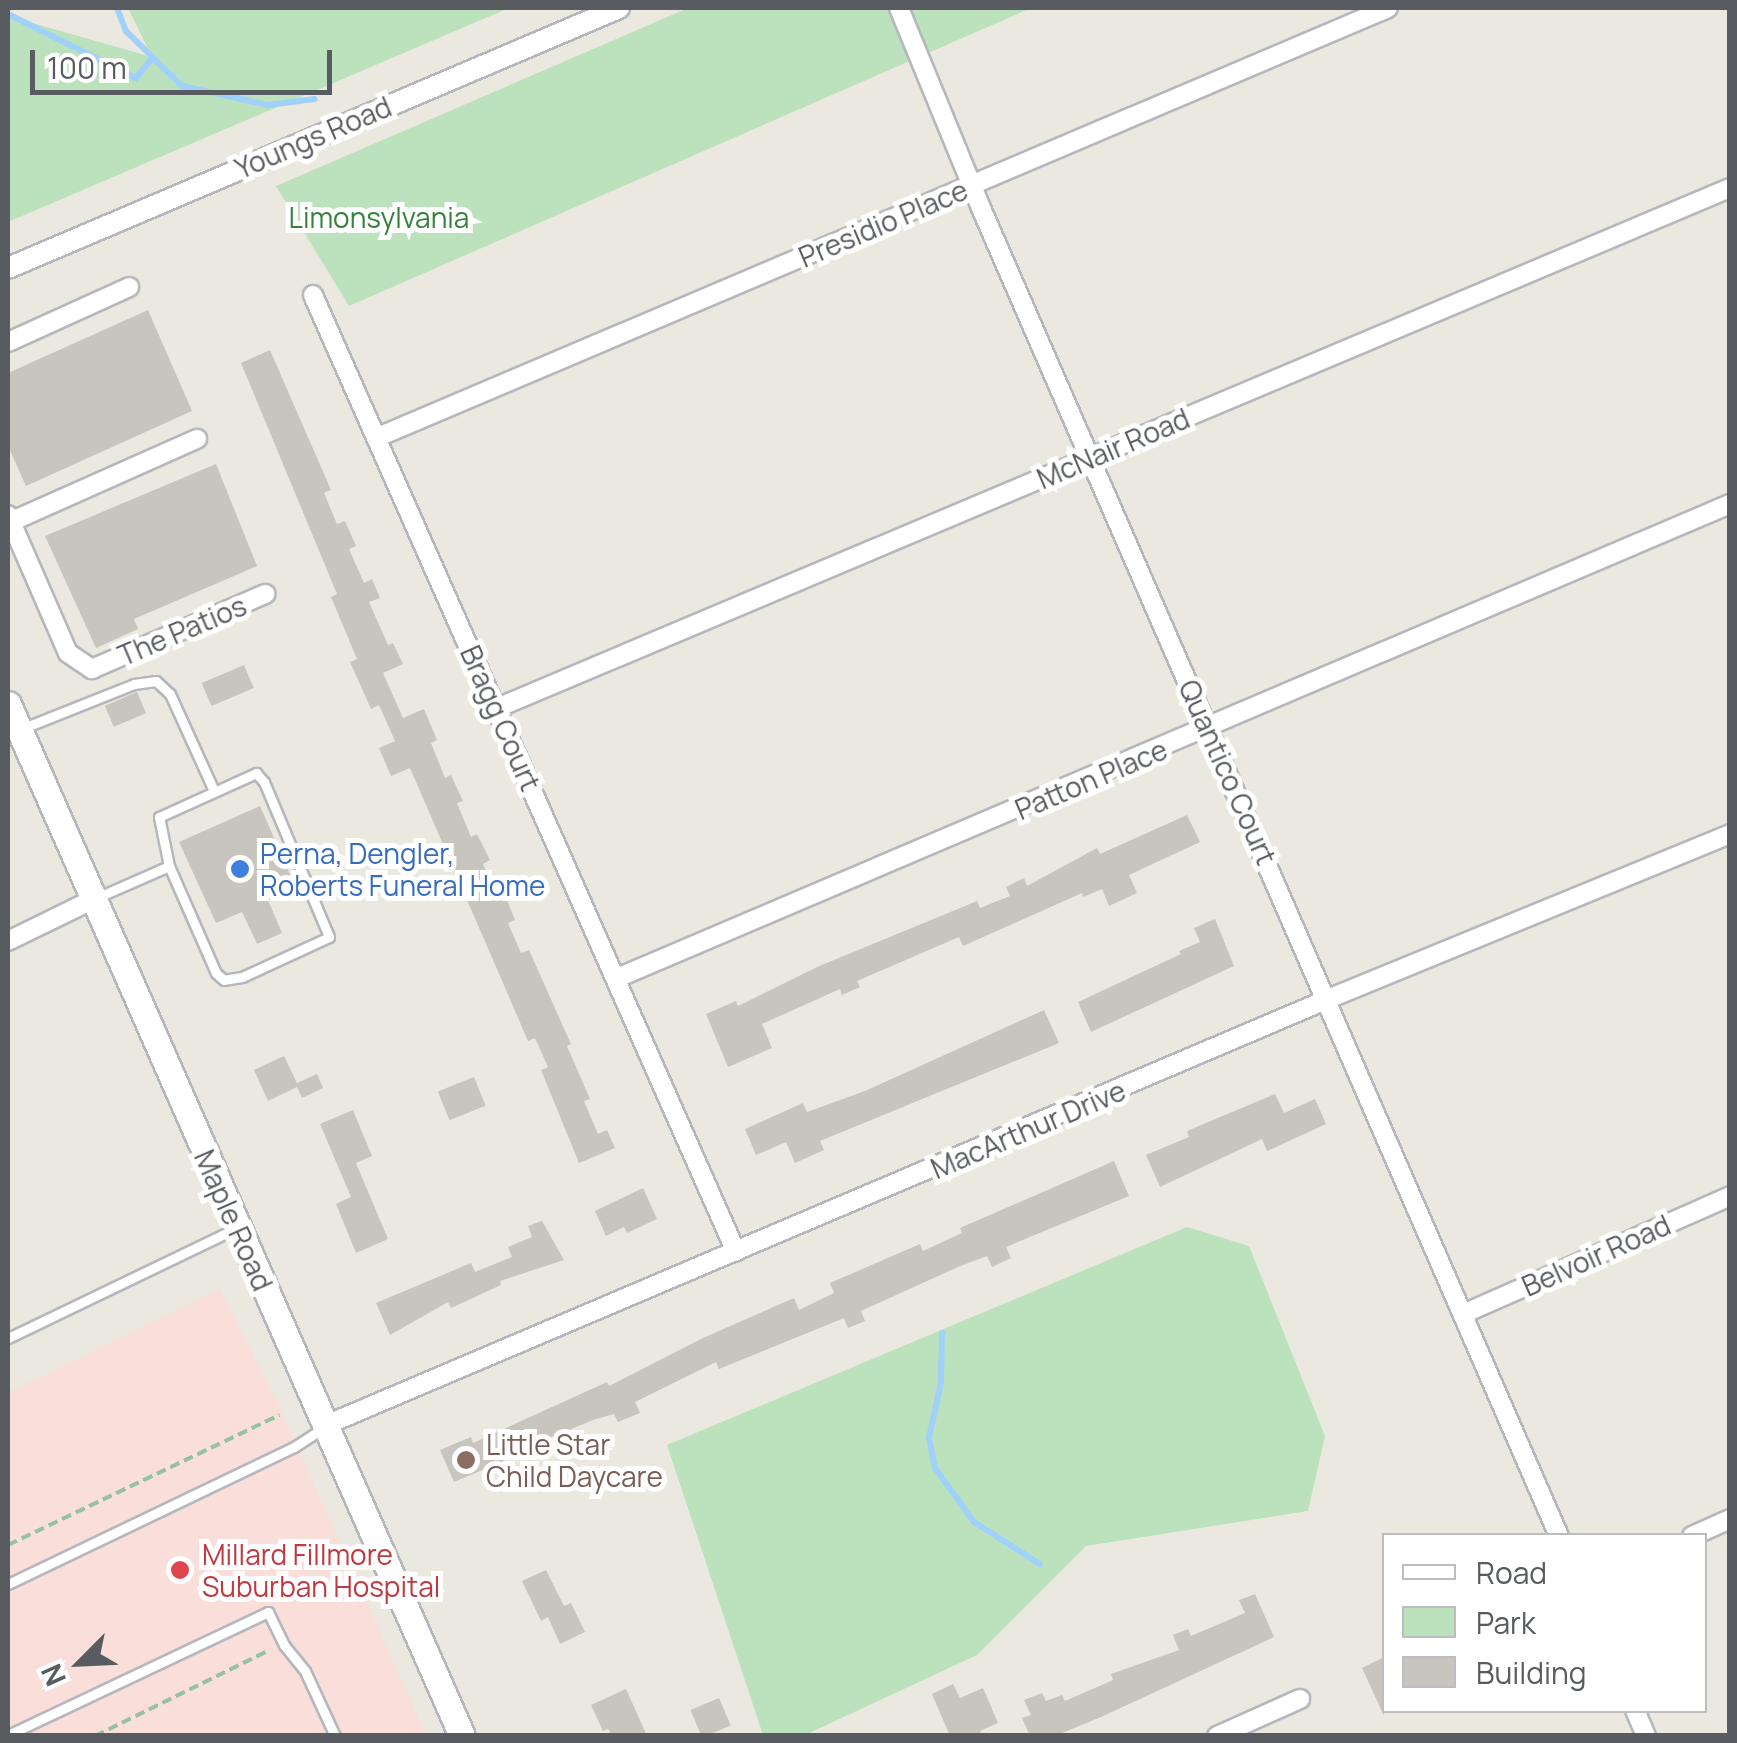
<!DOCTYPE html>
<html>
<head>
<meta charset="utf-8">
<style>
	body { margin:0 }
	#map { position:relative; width:1737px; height:1743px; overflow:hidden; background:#ebe8df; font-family:Manrope,sans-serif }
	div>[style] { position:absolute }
	.medical>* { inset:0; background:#f9deda }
	.green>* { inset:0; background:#bce2bd }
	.stream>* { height:6px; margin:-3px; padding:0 3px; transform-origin:3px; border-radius:3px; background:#9fd1fb }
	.building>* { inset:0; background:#c8c5bf; transform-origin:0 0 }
	.path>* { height:4px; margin-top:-2px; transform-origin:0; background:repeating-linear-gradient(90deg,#96c2a3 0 10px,transparent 0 15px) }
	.roads { filter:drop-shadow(2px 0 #b5b7bc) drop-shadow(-2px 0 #b5b7bc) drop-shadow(0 2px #b5b7bc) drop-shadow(0 -2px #b5b7bc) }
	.service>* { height:9px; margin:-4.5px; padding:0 4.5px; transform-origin:4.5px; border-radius:4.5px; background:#fff }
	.minor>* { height:18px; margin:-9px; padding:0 9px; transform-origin:9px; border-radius:9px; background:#fff }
	.tertiary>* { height:20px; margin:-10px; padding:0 10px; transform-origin:10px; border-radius:10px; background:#fff }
	.secondary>* { height:25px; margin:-12.5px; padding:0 12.5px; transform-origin:12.5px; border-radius:12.5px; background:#fff }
	.dots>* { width:28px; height:28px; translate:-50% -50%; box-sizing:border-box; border:5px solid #fff; border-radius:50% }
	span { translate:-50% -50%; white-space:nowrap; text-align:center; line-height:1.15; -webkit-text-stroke:10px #fff; paint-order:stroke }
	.street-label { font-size:28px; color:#585b60 }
	.park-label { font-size:28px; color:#37803c }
	.shop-label { font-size:28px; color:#366cbe }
	.left { translate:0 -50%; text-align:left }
	.education-label { font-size:28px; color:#785e54 }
	.health-label { font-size:28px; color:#be3a42 }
	.frame { position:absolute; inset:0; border:10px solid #585b60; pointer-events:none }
	.legend { position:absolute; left:1382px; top:1533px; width:325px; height:180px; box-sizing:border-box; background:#fff; border:2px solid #bcbdbf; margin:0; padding:12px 18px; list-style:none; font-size:30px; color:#585b60 }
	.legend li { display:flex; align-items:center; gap:20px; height:50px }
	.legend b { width:50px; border:2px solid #bcbdbf }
	.north { position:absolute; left:30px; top:1613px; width:100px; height:100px; -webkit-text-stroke:8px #fff; paint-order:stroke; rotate:246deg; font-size:28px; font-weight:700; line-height:40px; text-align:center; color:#585b60 }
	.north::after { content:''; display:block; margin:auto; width:35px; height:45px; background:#585b60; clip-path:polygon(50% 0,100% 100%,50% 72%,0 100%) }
	.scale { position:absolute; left:30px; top:50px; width:302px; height:45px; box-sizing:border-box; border:5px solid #585b60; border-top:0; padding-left:12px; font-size:30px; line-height:35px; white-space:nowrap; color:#585b60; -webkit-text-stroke:8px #fff; paint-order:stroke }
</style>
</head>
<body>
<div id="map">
	<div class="medical">
		<div style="clip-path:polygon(220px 1289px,278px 1404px,426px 1735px,8px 1736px,8px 1393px)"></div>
	</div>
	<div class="green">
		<div style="clip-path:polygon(128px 8px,509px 8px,8px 222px,8px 16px,152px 57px)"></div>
		<div style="clip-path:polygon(688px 8px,1031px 8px,349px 306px,276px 186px)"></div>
		<div style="clip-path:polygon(1187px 1227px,1249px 1246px,1325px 1436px,1308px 1511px,1086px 1546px,977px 1655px,805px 1735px,763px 1735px,667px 1445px)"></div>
	</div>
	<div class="stream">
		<div style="left:117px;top:8px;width:25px;rotate:69deg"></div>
		<div style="left:126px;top:31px;width:78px;rotate:44.5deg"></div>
		<div style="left:182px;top:86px;width:88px;rotate:12.5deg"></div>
		<div style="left:268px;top:105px;width:47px;rotate:-7.3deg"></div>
		<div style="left:8px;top:14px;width:143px;rotate:26.6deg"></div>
		<div style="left:136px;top:78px;width:27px;rotate:-51deg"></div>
		<div style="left:942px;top:1333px;width:49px;rotate:91.2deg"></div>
		<div style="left:941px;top:1382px;width:57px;rotate:102.1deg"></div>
		<div style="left:929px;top:1438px;width:31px;rotate:79deg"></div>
		<div style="left:935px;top:1468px;width:67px;rotate:54.2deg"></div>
		<div style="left:974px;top:1522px;width:78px;rotate:32.5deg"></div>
	</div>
	<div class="building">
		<div style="clip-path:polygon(148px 310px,192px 411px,26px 486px,8px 446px,8px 373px)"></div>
		<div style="clip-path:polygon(270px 350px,331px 490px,324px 493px,337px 524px,345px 521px,356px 546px,349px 549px,364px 583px,372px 579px,380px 598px,369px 602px,388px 645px,393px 643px,403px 664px,383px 673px,403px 718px,424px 709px,437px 740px,431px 743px,445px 778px,451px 775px,463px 801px,457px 803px,471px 837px,477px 834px,490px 860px,483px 864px,496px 892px,503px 890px,515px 920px,508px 923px,521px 953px,529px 950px,571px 1044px,567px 1046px,590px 1099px,584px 1101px,598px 1134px,607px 1130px,615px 1148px,579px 1163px,541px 1070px,548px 1067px,535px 1038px,528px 1041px,410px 768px,391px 776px,379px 748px,395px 741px,379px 705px,371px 709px,350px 662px,357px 659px,331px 597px,337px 594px,241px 363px)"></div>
		<div style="clip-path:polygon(216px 464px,257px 566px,134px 619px,138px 629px,96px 648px,45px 536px)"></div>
		<div style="left:244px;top:665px;width:25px;height:46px;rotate:67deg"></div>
		<div style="left:137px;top:692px;width:23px;height:35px;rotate:67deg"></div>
		<div style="clip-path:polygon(260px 806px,296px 888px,268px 900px,282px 933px,257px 944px,242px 912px,216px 923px,179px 842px)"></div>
		<div style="clip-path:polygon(1187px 815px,1200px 842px,1129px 875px,1137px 893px,1109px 906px,1102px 889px,1083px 897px,1082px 893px,963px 946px,959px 937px,857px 981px,860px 987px,842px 995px,840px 989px,762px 1024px,772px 1048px,728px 1067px,706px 1014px,736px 1001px,738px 1006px,817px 967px,977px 901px,980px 908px,1010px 896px,1006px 887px,1024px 878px,1027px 886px,1097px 848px,1100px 854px)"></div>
		<div style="clip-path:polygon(1215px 919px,1234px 966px,1091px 1032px,1078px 1002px,1181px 954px,1179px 951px,1200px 942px,1194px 928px)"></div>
		<div style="clip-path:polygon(1044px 1010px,1059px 1043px,820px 1141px,824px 1150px,795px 1163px,786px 1142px,756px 1155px,745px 1129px,803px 1103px,807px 1112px,865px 1091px)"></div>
		<div style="clip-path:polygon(284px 1056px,297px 1083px,317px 1074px,323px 1088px,302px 1098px,297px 1087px,268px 1101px,254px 1070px)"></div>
		<div style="left:474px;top:1077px;width:31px;height:39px;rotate:68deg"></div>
		<div style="clip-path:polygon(1275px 1094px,1284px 1113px,1315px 1099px,1326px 1124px,1267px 1151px,1262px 1139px,1160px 1187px,1146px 1155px,1189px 1137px,1187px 1131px)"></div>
		<div style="clip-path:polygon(353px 1110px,372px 1156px,356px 1163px,388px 1239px,356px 1253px,336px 1204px,351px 1197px,320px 1124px)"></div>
		<div style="clip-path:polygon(1114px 1161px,1129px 1196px,1006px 1247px,1011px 1258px,992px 1267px,987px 1256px,958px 1267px,861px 1311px,865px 1321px,848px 1328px,844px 1318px,719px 1369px,716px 1362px,635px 1402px,640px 1413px,618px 1422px,614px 1414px,593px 1420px,540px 1442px,545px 1453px,529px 1461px,525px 1452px,454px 1482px,440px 1450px,471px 1437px,473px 1443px,607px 1382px,609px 1386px,703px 1338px,794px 1298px,799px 1310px,834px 1293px,830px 1283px,920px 1244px,923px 1251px,962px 1233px,960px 1228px)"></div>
		<div style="clip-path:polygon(643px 1188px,657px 1219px,627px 1233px,624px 1227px,606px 1236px,595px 1211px)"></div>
		<div style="clip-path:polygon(542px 1221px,564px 1260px,500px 1281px,501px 1285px,451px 1308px,448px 1302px,390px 1335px,376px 1303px,471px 1263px,475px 1272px,512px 1257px,508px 1247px,532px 1237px,528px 1226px)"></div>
		<div style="clip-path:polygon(546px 1570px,564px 1606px,571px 1603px,585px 1632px,560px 1644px,548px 1617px,541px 1621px,522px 1581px)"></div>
		<div style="clip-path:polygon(1255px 1594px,1274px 1637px,1101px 1717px,1055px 1736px,1030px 1736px,1022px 1718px,1031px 1715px,1024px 1700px,1042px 1693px,1046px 1701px,1062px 1695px,1065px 1701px,1113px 1680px,1111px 1674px,1179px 1650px,1173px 1635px,1188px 1629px,1191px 1636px,1245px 1613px,1239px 1600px)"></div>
		<div style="clip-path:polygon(1384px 1657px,1384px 1716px,1362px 1668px)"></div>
		<div style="clip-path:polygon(953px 1684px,960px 1698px,983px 1688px,998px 1723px,980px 1731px,982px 1736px,950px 1736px,932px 1694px)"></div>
		<div style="clip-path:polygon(626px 1689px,647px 1736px,612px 1736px,608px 1729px,603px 1731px,591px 1705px)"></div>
		<div style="left:719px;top:1698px;width:30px;height:31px;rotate:67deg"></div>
	</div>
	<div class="path">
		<div style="left:8px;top:1545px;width:301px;rotate:-25.6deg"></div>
		<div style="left:95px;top:1736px;width:195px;rotate:-26.2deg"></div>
	</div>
	<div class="roads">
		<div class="service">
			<div style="left:21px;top:729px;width:122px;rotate:-21.7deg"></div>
			<div style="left:134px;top:684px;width:22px;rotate:-8deg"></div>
			<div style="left:156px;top:681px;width:19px;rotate:43deg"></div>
			<div style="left:170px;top:694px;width:107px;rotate:65.6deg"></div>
			<div style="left:256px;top:773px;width:12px;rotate:48deg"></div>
			<div style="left:264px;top:782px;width:168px;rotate:67.2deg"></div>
			<div style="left:329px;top:937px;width:96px;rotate:155.3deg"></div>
			<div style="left:242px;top:977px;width:18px;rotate:171deg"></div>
			<div style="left:224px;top:980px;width:11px;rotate:-139deg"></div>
			<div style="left:216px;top:973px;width:117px;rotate:-113.7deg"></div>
			<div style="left:169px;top:866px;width:50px;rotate:-101.5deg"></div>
			<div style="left:159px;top:817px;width:107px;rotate:-24.4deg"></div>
			<div style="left:96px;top:898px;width:80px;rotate:-23.7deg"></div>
			<div style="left:8px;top:1338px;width:251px;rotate:-25.7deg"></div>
			<div style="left:8px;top:1584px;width:317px;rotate:-25.6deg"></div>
			<div style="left:294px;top:1447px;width:35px;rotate:-33deg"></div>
			<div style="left:8px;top:1735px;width:288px;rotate:-25.3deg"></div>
			<div style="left:268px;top:1612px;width:37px;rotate:64deg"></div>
			<div style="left:284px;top:1645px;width:33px;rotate:51deg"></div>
			<div style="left:305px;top:1671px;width:72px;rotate:65.2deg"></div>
		</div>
		<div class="minor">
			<div style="left:899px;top:8px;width:216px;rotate:67.7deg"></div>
			<div style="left:981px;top:208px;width:1448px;rotate:66.48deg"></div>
			<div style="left:313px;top:295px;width:1046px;rotate:66.15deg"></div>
			<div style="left:8px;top:342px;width:133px;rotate:-24.4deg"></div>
			<div style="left:378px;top:437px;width:1097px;rotate:-23.01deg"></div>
			<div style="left:8px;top:515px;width:150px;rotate:66.5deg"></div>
			<div style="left:68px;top:653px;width:29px;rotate:34deg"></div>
			<div style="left:92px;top:669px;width:189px;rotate:-23.4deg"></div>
			<div style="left:8px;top:523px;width:207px;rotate:-24deg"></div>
			<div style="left:497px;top:708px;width:1338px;rotate:-22.87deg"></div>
			<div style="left:8px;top:941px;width:96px;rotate:-26deg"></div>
			<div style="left:617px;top:978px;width:1210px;rotate:-23.07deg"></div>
			<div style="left:1463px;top:1314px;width:292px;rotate:-23.8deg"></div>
			<div style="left:326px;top:1425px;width:1089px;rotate:-23.03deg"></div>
			<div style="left:1328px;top:999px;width:435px;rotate:-22.3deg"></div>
			<div style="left:1692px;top:1536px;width:42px;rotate:-24.1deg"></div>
			<div style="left:1635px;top:1710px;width:28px;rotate:67deg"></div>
			<div style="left:1217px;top:1736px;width:91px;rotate:-24deg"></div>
		</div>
		<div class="tertiary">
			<div style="left:8px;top:268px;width:664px;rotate:-23.05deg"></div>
		</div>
		<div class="secondary">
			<div style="left:8px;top:704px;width:1127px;rotate:66.25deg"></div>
		</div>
	</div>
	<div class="dots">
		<div style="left:240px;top:869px;background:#3f7fe0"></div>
		<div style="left:466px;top:1460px;background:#8d6e63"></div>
		<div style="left:180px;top:1570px;background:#e0444e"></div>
	</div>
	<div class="street-label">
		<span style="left:313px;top:137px;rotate:-23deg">Youngs Road</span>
		<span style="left:883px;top:223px;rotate:-23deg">Presidio Place</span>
		<span style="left:1113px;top:448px;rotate:-23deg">McNair Road</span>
		<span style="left:182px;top:630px;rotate:-23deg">The Patios</span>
		<span style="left:501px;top:718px;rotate:66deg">Bragg Court</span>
		<span style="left:1228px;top:772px;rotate:66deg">Quantico Court</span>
		<span style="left:1091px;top:779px;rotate:-23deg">Patton Place</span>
		<span style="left:1028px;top:1129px;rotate:-23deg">MacArthur Drive</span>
		<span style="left:234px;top:1220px;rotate:66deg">Maple Road</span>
		<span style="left:1596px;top:1255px;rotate:-24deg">Belvoir Road</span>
	</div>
	<div class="park-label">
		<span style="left:379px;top:217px">Limonsylvania</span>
	</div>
	<div class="shop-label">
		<span class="left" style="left:260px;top:869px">Perna, Dengler,<br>Roberts Funeral Home</span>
	</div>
	<div class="education-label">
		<span class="left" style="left:486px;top:1460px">Little Star<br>Child Daycare</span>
	</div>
	<div class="health-label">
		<span class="left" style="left:202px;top:1570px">Millard Fillmore<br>Suburban Hospital</span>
	</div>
	<div class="frame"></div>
	<ul class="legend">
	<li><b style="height:12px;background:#fff"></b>Road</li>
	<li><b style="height:28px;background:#bce2bd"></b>Park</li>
	<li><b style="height:28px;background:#c8c5bf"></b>Building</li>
	</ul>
	<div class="north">N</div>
	<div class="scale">100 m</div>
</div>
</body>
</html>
